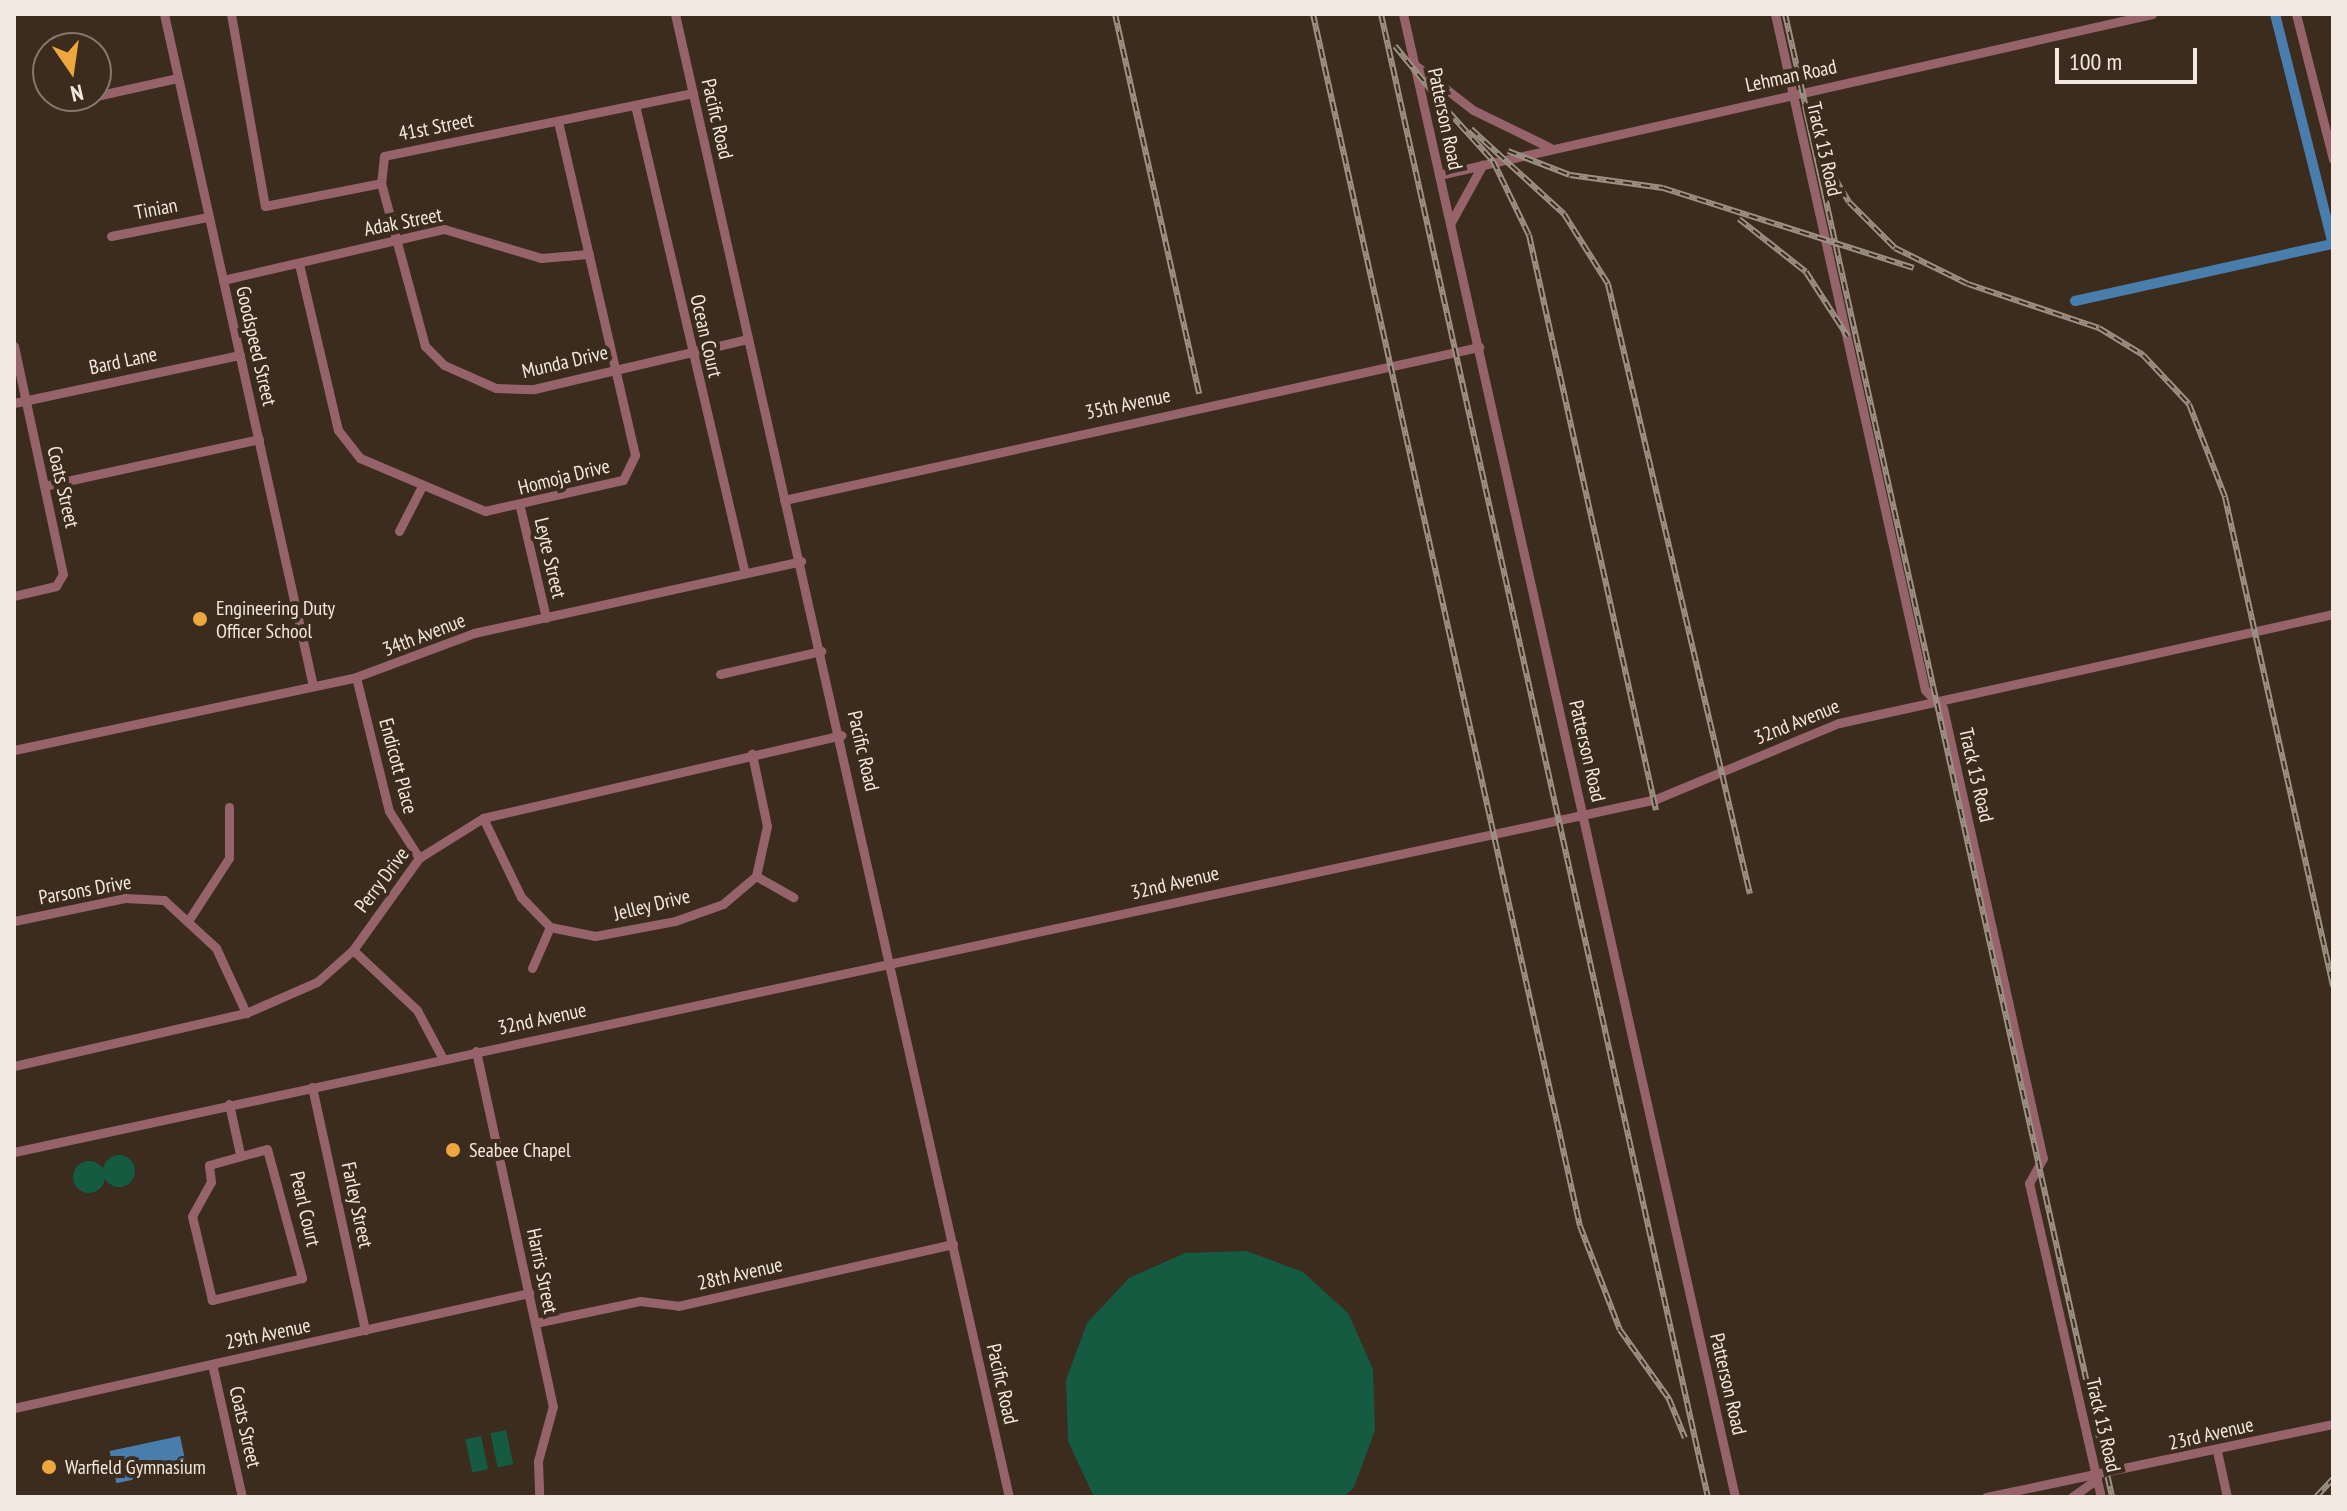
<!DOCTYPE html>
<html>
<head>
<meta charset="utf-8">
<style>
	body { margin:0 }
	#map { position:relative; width:2347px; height:1511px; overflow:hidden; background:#3b2c1e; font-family:"PT Sans Narrow",sans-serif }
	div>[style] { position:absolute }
	.green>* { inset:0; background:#145b42; transform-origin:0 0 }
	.round { border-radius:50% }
	.water>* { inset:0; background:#497eac; transform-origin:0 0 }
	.canal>* { height:10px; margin:-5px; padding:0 5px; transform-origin:5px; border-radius:5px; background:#497eac }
	.street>* { height:9px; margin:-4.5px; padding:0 4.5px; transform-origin:4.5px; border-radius:4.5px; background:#96636b }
	.rail>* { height:6px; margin-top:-3px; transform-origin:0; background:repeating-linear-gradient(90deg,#3b2c1e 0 9px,#9d9085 0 18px); box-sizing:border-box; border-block:2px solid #9d9085 }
	.dots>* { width:22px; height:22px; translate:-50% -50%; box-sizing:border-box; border:4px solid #3b2c1e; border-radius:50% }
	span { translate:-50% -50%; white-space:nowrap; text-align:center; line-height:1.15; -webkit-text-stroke:8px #3b2c1e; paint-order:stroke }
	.street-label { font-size:20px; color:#f3e9e0 }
	.poi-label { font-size:20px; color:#f3e9e0 }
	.left { translate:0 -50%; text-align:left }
	.frame { position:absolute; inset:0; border:16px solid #f3e9e0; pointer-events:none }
	.north { position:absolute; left:32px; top:32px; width:80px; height:80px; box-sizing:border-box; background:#3b2c1e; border:2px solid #85786c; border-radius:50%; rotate:167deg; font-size:22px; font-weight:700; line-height:32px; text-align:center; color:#f3e9e0 }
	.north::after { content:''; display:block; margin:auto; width:28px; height:36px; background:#eea73c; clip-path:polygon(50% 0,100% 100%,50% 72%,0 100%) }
	.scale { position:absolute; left:2055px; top:48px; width:142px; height:36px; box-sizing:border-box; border:4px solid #f3e9e0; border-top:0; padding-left:10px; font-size:24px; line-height:28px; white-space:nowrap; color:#f3e9e0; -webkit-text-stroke:6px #3b2c1e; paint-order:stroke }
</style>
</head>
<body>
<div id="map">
	<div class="green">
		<div class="round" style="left:103px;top:1155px;width:32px;height:32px"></div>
		<div class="round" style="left:73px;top:1161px;width:32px;height:32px"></div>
		<div style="clip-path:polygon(1246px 1251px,1303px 1272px,1348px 1313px,1373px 1369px,1375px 1430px,1354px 1487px,1344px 1497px,1094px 1497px,1068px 1441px,1066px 1380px,1087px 1323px,1129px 1278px,1185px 1253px)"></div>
		<div style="left:506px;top:1430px;width:35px;height:16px;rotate:78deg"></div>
		<div style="left:481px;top:1436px;width:34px;height:16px;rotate:78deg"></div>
	</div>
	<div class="water">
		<div style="left:180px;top:1436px;width:33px;height:72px;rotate:78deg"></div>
	</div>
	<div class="canal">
		<div style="left:2275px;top:14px;width:238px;rotate:75.9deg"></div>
		<div style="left:2075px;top:301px;width:264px;rotate:-12.5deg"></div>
	</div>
	<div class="street">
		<div style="left:164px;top:14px;width:688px;rotate:77.5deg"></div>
		<div style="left:231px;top:14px;width:195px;rotate:80deg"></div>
		<div style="left:265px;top:206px;width:118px;rotate:-11.2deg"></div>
		<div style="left:675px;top:14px;width:1520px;rotate:77.31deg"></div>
		<div style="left:1403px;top:14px;width:1520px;rotate:77.38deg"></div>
		<div style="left:1775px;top:14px;width:692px;rotate:77.49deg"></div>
		<div style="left:1925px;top:690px;width:25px;rotate:45deg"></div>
		<div style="left:1943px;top:708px;width:461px;rotate:77.5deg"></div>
		<div style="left:2043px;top:1158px;width:29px;rotate:119deg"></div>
		<div style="left:2029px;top:1183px;width:322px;rotate:77.1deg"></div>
		<div style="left:2296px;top:14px;width:150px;rotate:75.7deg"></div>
		<div style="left:1415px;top:65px;width:73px;rotate:37.8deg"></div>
		<div style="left:1473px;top:110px;width:85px;rotate:26deg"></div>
		<div style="left:693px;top:93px;width:315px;rotate:168.5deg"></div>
		<div style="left:384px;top:156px;width:27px;rotate:96deg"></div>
		<div style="left:381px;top:183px;width:169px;rotate:74.9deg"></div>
		<div style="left:425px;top:346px;width:27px;rotate:45deg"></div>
		<div style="left:444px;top:365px;width:57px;rotate:23.9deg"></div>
		<div style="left:496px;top:388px;width:38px;rotate:2deg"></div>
		<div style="left:534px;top:389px;width:220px;rotate:-13.2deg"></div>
		<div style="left:96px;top:96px;width:84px;rotate:-12.4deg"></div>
		<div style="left:82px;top:99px;width:13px;rotate:-13deg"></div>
		<div style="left:635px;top:105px;width:481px;rotate:76.8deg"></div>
		<div style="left:1439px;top:175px;width:731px;rotate:-12.72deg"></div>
		<div style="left:1450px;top:224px;width:68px;rotate:-61.2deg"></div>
		<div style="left:111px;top:236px;width:99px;rotate:-11.1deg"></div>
		<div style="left:299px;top:264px;width:171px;rotate:76.8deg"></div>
		<div style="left:338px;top:430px;width:36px;rotate:52deg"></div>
		<div style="left:360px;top:458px;width:136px;rotate:23deg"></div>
		<div style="left:485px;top:511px;width:141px;rotate:-12.7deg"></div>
		<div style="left:623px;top:480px;width:28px;rotate:-64deg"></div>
		<div style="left:635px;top:455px;width:342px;rotate:-103deg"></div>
		<div style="left:223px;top:280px;width:227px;rotate:-13deg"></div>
		<div style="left:444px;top:229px;width:101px;rotate:16.6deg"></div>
		<div style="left:541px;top:258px;width:48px;rotate:-4.8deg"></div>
		<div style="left:14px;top:346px;width:233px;rotate:77.9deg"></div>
		<div style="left:63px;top:574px;width:14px;rotate:120deg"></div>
		<div style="left:56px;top:586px;width:43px;rotate:166.6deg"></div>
		<div style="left:14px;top:403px;width:231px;rotate:-12deg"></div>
		<div style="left:44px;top:486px;width:220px;rotate:-12.3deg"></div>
		<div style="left:784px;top:500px;width:712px;rotate:-12.42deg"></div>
		<div style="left:520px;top:507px;width:114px;rotate:76.8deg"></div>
		<div style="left:399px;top:531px;width:48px;rotate:-62.9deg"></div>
		<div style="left:720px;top:674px;width:104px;rotate:-12.8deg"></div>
		<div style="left:356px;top:677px;width:138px;rotate:76.2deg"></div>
		<div style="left:389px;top:811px;width:56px;rotate:57.4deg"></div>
		<div style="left:14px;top:750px;width:350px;rotate:-12deg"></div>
		<div style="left:356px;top:677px;width:126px;rotate:-20.4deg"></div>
		<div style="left:474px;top:633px;width:335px;rotate:-12.4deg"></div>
		<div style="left:483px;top:818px;width:88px;rotate:64.3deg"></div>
		<div style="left:521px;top:897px;width:42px;rotate:46deg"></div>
		<div style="left:550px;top:927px;width:46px;rotate:11.3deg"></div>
		<div style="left:595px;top:936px;width:81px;rotate:-10.6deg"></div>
		<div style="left:675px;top:921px;width:51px;rotate:-19.5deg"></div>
		<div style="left:723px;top:904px;width:43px;rotate:-40.3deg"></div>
		<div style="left:756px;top:876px;width:51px;rotate:-77.6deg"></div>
		<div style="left:767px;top:826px;width:74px;rotate:-101.8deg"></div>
		<div style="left:756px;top:876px;width:43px;rotate:29.6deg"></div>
		<div style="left:190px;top:918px;width:72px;rotate:-57deg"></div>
		<div style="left:229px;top:858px;width:51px;rotate:-90deg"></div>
		<div style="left:14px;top:921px;width:113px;rotate:-11.7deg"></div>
		<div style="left:125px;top:898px;width:39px;rotate:3deg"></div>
		<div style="left:164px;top:900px;width:71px;rotate:42.7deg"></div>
		<div style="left:216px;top:948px;width:72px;rotate:65.2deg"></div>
		<div style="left:353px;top:950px;width:88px;rotate:43.2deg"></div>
		<div style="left:417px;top:1010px;width:55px;rotate:62deg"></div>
		<div style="left:532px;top:968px;width:45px;rotate:-66.3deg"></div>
		<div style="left:476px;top:1051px;width:363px;rotate:77.8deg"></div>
		<div style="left:553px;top:1406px;width:57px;rotate:105.3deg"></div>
		<div style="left:538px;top:1461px;width:36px;rotate:88deg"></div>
		<div style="left:14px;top:1066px;width:238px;rotate:-12.9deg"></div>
		<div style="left:246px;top:1013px;width:77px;rotate:-23.6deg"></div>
		<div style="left:317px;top:982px;width:48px;rotate:-41.6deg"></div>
		<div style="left:353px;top:950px;width:113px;rotate:-54.3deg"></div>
		<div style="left:419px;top:858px;width:75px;rotate:-32deg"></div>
		<div style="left:483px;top:818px;width:368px;rotate:-13deg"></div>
		<div style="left:312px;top:1087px;width:249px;rotate:77.7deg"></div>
		<div style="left:229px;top:1104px;width:51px;rotate:77.6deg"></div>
		<div style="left:267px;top:1149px;width:134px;rotate:74.8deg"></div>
		<div style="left:302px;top:1278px;width:93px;rotate:166.3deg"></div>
		<div style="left:212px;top:1300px;width:86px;rotate:-103.4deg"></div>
		<div style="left:192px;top:1216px;width:39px;rotate:-61deg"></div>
		<div style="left:211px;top:1182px;width:17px;rotate:-97deg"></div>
		<div style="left:209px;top:1165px;width:60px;rotate:-15.4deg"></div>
		<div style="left:14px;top:1152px;width:1680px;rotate:-12.13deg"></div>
		<div style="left:1656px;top:799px;width:198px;rotate:-22.6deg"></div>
		<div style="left:1839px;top:723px;width:506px;rotate:-12.44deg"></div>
		<div style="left:535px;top:1323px;width:107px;rotate:-11.8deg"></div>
		<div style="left:640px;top:1301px;width:38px;rotate:7deg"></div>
		<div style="left:678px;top:1306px;width:282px;rotate:-12.7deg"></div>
		<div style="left:212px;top:1364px;width:136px;rotate:77.3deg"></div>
		<div style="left:14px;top:1408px;width:528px;rotate:-12.59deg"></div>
		<div style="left:2217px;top:1451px;width:47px;rotate:77.7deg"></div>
		<div style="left:1986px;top:1497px;width:355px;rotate:-11.9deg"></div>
		<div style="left:2072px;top:1497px;width:31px;rotate:-36deg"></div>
	</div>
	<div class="rail">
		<div style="left:1115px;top:14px;width:389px;rotate:77.5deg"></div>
		<div style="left:1313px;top:14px;width:1241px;rotate:77.58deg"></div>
		<div style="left:1580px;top:1226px;width:111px;rotate:69deg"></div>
		<div style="left:1620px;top:1330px;width:85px;rotate:54.6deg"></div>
		<div style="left:1669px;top:1399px;width:42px;rotate:67.7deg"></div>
		<div style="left:1381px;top:14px;width:1519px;rotate:77.57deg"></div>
		<div style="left:1785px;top:14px;width:106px;rotate:77.4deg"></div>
		<div style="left:1395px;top:46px;width:76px;rotate:50.9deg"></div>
		<div style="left:1436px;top:98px;width:85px;rotate:47.9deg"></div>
		<div style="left:1493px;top:161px;width:82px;rotate:64.1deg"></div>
		<div style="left:1529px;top:235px;width:589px;rotate:77.55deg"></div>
		<div style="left:1805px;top:106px;width:1424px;rotate:77.55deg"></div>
		<div style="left:1471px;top:129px;width:126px;rotate:42.4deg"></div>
		<div style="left:1564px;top:214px;width:83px;rotate:57.8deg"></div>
		<div style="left:1608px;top:284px;width:626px;rotate:76.9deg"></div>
		<div style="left:1508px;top:151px;width:66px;rotate:21.2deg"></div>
		<div style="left:1570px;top:175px;width:94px;rotate:8deg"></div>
		<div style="left:1663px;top:188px;width:263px;rotate:17.7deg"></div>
		<div style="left:1823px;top:159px;width:50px;rotate:58.8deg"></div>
		<div style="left:1849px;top:202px;width:65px;rotate:45deg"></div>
		<div style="left:1895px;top:248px;width:81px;rotate:26.3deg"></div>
		<div style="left:1968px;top:284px;width:138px;rotate:18.6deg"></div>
		<div style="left:2099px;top:328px;width:52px;rotate:31.5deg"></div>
		<div style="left:2143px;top:355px;width:67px;rotate:46.8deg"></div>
		<div style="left:2189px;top:404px;width:100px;rotate:68.8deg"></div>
		<div style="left:2225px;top:497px;width:501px;rotate:77.55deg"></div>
		<div style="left:1739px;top:219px;width:85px;rotate:38.3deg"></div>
		<div style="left:1806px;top:272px;width:77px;rotate:57.1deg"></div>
		<div style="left:2316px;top:1497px;width:25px;rotate:-47deg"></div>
	</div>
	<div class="dots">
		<div style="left:200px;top:619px;background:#eea73c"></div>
		<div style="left:453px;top:1150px;background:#eea73c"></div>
		<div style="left:49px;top:1467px;background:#eea73c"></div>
	</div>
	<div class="street-label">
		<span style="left:1791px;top:76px;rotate:-12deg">Lehman Road</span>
		<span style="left:717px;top:119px;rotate:77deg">Pacific Road</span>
		<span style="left:1445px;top:119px;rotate:78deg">Patterson Road</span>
		<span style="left:436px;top:127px;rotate:-11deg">41st Street</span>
		<span style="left:1824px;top:149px;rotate:77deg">Track 13 Road</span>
		<span style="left:156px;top:209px;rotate:-11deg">Tinian</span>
		<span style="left:403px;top:222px;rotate:-11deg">Adak Street</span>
		<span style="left:706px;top:336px;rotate:77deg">Ocean Court</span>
		<span style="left:256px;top:346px;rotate:77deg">Goodspeed Street</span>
		<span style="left:123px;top:361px;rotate:-12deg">Bard Lane</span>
		<span style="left:565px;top:362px;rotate:-13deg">Munda Drive</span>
		<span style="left:1128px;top:404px;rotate:-12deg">35th Avenue</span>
		<span style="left:564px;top:477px;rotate:-14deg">Homoja Drive</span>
		<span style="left:63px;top:487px;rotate:77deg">Coats Street</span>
		<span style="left:550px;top:558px;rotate:77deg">Leyte Street</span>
		<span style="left:424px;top:635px;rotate:-21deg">34th Avenue</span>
		<span style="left:1797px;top:722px;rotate:-22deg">32nd Avenue</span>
		<span style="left:863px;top:751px;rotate:77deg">Pacific Road</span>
		<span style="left:1587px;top:751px;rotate:77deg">Patterson Road</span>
		<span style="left:398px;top:766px;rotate:75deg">Endicott Place</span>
		<span style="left:1976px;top:775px;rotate:77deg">Track 13 Road</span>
		<span style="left:382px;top:880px;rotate:-53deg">Perry Drive</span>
		<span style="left:1175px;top:883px;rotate:-13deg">32nd Avenue</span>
		<span style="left:85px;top:890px;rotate:-10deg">Parsons Drive</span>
		<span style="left:652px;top:905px;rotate:-14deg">Jelley Drive</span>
		<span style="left:542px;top:1019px;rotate:-12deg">32nd Avenue</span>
		<span style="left:357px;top:1205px;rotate:78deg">Farley Street</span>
		<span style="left:305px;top:1209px;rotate:77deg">Pearl Court</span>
		<span style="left:542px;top:1271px;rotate:78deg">Harris Street</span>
		<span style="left:740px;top:1274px;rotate:-13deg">28th Avenue</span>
		<span style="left:268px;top:1334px;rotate:-12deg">29th Avenue</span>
		<span style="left:1002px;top:1384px;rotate:77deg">Pacific Road</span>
		<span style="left:1728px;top:1384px;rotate:77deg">Patterson Road</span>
		<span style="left:2103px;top:1425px;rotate:77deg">Track 13 Road</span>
		<span style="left:245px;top:1427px;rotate:77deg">Coats Street</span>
		<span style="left:2211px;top:1434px;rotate:-13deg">23rd Avenue</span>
	</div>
	<div class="poi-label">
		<span class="left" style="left:216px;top:620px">Engineering Duty<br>Officer School</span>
		<span class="left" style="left:469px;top:1150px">Seabee Chapel</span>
		<span class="left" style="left:65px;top:1467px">Warfield Gymnasium</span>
	</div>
	<div class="frame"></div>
	<div class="north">N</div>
	<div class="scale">100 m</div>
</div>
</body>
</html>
